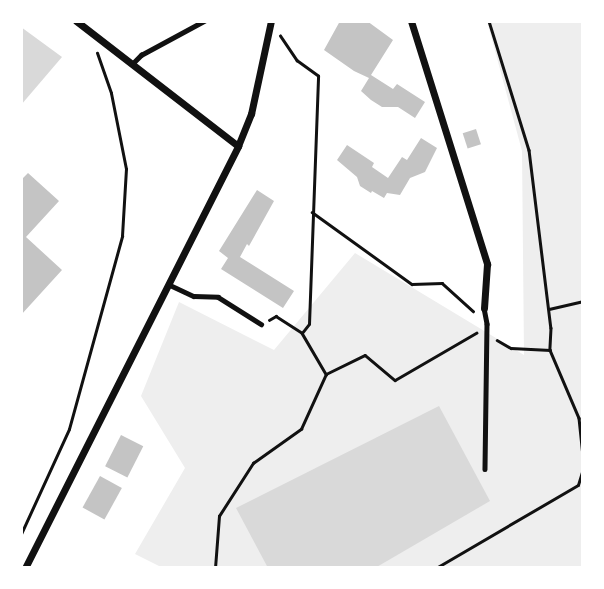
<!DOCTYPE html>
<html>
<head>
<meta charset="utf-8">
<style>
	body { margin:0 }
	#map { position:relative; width:604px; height:589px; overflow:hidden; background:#fff; font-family:Figtree,sans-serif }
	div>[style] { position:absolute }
	.green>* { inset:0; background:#eee }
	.water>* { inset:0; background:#d9d9d9 }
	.building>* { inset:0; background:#c4c4c4; transform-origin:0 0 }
	.path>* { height:2.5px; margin:-1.25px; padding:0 1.25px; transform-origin:1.25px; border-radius:1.25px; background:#111 }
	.service>* { height:4.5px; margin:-2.25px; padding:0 2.25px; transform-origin:2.25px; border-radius:2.25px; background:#111 }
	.minor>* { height:7px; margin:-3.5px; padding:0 3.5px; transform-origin:3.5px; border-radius:3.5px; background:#111 }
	span { translate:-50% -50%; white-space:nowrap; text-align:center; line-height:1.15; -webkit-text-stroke:7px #fff; paint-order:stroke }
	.frame { position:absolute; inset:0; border:23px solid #fff; pointer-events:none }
</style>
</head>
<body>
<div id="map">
	<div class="green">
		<div style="clip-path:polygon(487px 21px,583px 21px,583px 568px,163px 568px,135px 554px,185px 468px,141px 396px,179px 302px,274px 350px,355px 253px,524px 355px,522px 151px)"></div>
	</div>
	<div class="water">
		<div style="clip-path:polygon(21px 27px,62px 57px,21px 105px)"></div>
		<div style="clip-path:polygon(439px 406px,490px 501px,375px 568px,268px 568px,236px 508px)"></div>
	</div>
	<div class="building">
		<div style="clip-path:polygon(340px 21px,367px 21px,393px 40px,371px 75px,393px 89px,397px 84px,425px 102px,415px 118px,398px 107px,382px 107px,371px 100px,361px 91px,369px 78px,354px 71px,324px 50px)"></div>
		<div style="left:476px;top:129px;width:16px;height:14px;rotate:72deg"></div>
		<div style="clip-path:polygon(421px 138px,437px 148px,425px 172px,410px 178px,400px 195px,387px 193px,384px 198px,372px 191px,371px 193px,360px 186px,357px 177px,337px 160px,347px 145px,374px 163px,372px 167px,388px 178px,402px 157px,407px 160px)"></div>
		<div style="clip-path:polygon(28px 173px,59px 201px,26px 237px,62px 270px,21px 315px,21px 180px)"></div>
		<div style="clip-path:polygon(257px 190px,274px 201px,249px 246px,247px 244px,240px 257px,294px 291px,283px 308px,221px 269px,228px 258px,219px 251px)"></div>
		<div style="left:121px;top:435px;width:25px;height:35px;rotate:27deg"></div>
		<div style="left:100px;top:476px;width:25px;height:36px;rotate:29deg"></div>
	</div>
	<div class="path">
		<div style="left:489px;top:21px;width:135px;rotate:72.8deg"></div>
		<div style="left:529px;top:150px;width:179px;rotate:83deg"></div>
		<div style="left:551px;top:328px;width:22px;rotate:93deg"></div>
		<div style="left:550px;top:350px;width:74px;rotate:66.9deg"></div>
		<div style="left:579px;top:418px;width:37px;rotate:84deg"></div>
		<div style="left:312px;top:212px;width:123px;rotate:35.8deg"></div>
		<div style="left:412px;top:284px;width:30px;rotate:-2deg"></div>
		<div style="left:442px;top:283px;width:42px;rotate:42.1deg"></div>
		<div style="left:549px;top:309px;width:35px;rotate:-13deg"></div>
		<div style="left:269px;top:320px;width:8px;rotate:-30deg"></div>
		<div style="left:276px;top:316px;width:31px;rotate:33deg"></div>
		<div style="left:302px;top:333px;width:11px;rotate:-52deg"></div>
		<div style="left:309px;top:324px;width:248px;rotate:-87.9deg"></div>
		<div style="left:318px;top:76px;width:26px;rotate:-144deg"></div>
		<div style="left:297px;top:61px;width:30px;rotate:-124deg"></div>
		<div style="left:302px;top:333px;width:48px;rotate:59.7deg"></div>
		<div style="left:497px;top:340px;width:16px;rotate:30deg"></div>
		<div style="left:511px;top:348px;width:39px;rotate:3deg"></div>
		<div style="left:21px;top:534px;width:115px;rotate:-65.4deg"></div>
		<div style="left:69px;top:429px;width:200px;rotate:-74.6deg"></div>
		<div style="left:122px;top:236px;width:67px;rotate:-86.6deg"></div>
		<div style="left:126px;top:169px;width:77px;rotate:-101.2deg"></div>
		<div style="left:111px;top:93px;width:42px;rotate:-109.3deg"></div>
		<div style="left:215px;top:568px;width:52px;rotate:-85.6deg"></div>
		<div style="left:219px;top:516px;width:63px;rotate:-57.3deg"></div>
		<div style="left:253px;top:463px;width:59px;rotate:-35.3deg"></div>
		<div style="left:301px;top:429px;width:60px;rotate:-65.6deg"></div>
		<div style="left:326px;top:374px;width:43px;rotate:-26deg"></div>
		<div style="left:365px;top:355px;width:39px;rotate:40deg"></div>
		<div style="left:395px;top:380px;width:94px;rotate:-30.1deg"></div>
		<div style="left:436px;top:568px;width:164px;rotate:-30.3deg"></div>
		<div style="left:578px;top:485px;width:17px;rotate:-73deg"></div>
	</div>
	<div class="service">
		<div style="left:132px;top:64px;width:13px;rotate:-45deg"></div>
		<div style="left:141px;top:55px;width:72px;rotate:-28.4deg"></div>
		<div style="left:170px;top:285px;width:26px;rotate:25deg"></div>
		<div style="left:194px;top:296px;width:24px;rotate:2deg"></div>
		<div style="left:218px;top:297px;width:51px;rotate:32.1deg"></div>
		<div style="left:484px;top:308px;width:16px;rotate:79deg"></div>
		<div style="left:487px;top:324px;width:145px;rotate:90.8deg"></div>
	</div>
	<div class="minor">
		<div style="left:411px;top:21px;width:255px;rotate:72.6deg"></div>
		<div style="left:487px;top:264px;width:44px;rotate:93.9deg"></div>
		<div style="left:238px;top:146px;width:35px;rotate:-68deg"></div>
		<div style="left:251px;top:114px;width:95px;rotate:-77.9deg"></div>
		<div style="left:25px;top:568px;width:473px;rotate:-63.2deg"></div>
		<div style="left:238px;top:146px;width:205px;rotate:-142.3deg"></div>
	</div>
	<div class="frame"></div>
</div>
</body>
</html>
